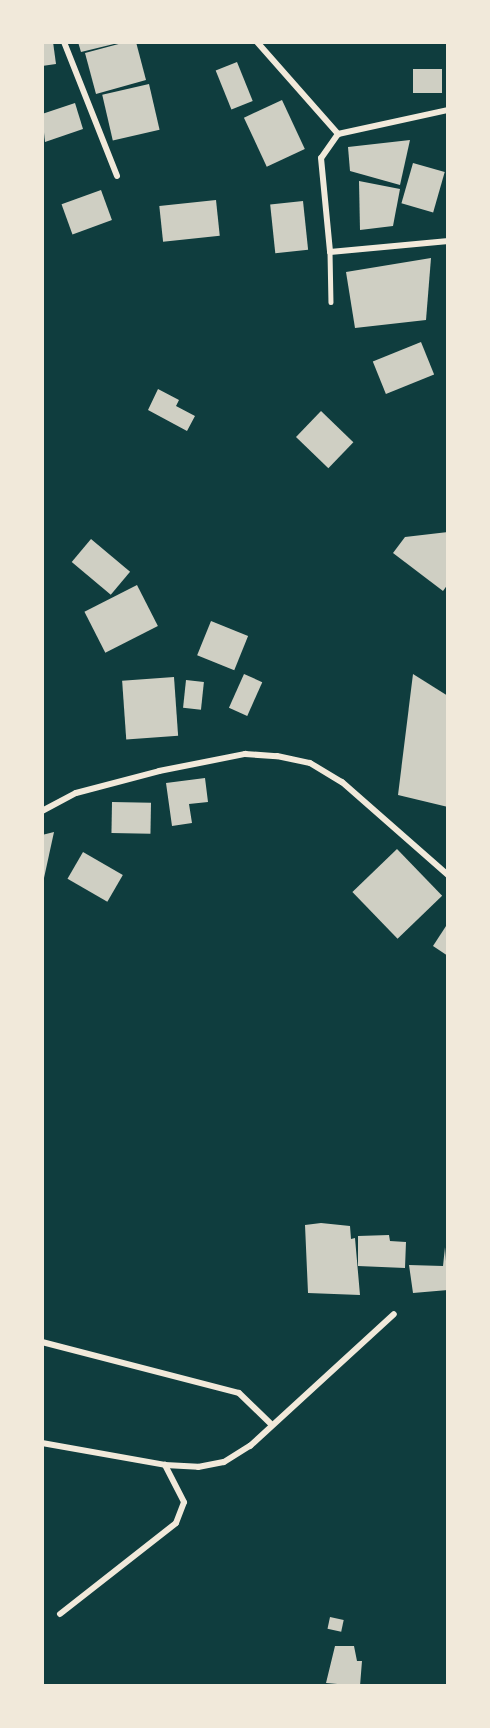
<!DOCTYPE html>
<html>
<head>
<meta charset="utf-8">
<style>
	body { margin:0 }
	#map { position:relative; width:490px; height:1728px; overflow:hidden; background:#0f3d3e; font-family:"Noto Sans",sans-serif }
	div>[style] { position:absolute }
	.building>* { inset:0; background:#cfcfc3; transform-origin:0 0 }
	.service>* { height:4.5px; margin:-2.25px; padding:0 2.25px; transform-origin:2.25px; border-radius:2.25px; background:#f1e9da }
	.minor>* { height:6px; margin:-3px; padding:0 3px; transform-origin:3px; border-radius:3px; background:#f1e9da }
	span { translate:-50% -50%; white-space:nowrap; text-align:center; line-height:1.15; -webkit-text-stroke:4.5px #f1e9da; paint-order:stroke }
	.frame { position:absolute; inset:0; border:44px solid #f1e9da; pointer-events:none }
</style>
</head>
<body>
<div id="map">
	<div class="building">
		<div style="clip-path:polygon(42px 42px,53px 42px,56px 64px,42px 66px)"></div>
		<div style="clip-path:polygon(78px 42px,118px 42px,118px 43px,81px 52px)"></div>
		<div style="clip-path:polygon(126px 42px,136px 42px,146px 80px,96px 94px,85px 53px)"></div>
		<div style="left:237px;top:62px;width:42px;height:23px;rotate:68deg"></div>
		<div style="left:413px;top:69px;width:29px;height:24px"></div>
		<div style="left:149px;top:84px;width:47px;height:48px;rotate:77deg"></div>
		<div style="left:282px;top:100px;width:54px;height:42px;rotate:65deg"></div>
		<div style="clip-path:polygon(75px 103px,83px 129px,45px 142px,42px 114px)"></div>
		<div style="clip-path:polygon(410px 140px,400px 185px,350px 171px,348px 147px)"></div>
		<div style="left:413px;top:163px;width:33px;height:42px;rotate:16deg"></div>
		<div style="clip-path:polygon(359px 181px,400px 189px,393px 226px,360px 230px)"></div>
		<div style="left:101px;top:190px;width:32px;height:42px;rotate:70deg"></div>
		<div style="left:216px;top:200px;width:36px;height:57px;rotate:84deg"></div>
		<div style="left:303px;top:201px;width:49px;height:33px;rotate:84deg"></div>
		<div style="clip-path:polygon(431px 258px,426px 320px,355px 328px,346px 272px)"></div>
		<div style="left:421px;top:342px;width:35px;height:52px;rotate:68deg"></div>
		<div style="clip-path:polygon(158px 389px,179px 400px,176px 406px,195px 416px,187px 431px,148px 410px)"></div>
		<div style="left:321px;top:411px;width:45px;height:36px;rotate:44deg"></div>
		<div style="clip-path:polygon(448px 532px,448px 584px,443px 591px,393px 553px,405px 537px)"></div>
		<div style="left:91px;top:539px;width:51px;height:30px;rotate:40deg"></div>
		<div style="left:137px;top:585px;width:46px;height:59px;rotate:63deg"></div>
		<div style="left:211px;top:621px;width:40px;height:37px;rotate:22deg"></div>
		<div style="left:244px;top:674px;width:20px;height:37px;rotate:24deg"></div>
		<div style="clip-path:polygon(413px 674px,448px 696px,448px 807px,398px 795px)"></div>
		<div style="left:174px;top:677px;width:59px;height:52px;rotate:86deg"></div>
		<div style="left:186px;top:680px;width:18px;height:28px;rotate:6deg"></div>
		<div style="clip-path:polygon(205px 778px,208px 802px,189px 804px,192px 823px,172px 826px,166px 783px)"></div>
		<div style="left:112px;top:802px;width:39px;height:31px;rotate:1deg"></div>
		<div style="clip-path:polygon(54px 832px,44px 878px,42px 877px,42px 835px)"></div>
		<div style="left:397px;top:849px;width:65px;height:62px;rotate:46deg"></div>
		<div style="left:83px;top:852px;width:46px;height:31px;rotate:30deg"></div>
		<div style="clip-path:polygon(448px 923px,448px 956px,433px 946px)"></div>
		<div style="clip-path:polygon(321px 1223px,350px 1226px,351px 1239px,355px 1238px,360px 1295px,308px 1293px,305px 1225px)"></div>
		<div style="clip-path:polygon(389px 1235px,390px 1241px,406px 1242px,405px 1268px,358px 1266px,358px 1236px)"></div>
		<div style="clip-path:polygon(445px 1247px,448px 1290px,413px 1293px,409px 1265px,443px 1266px)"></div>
		<div style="left:330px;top:1617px;width:14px;height:12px;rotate:12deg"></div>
		<div style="clip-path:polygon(335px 1646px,354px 1646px,357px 1661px,362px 1661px,360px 1686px,326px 1683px)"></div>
	</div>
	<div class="service">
		<div style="left:330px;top:252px;width:50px;rotate:88.9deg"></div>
	</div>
	<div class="minor">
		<div style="left:64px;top:42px;width:144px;rotate:68.4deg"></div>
		<div style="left:257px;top:42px;width:123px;rotate:48.6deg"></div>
		<div style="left:338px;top:134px;width:113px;rotate:-12.3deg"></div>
		<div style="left:338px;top:134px;width:29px;rotate:125deg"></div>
		<div style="left:321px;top:158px;width:94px;rotate:84.5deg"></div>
		<div style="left:330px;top:252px;width:119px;rotate:-5.3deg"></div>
		<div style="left:42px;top:811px;width:38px;rotate:-28deg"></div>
		<div style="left:76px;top:793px;width:86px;rotate:-14.8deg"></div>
		<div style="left:159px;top:771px;width:88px;rotate:-11.2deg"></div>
		<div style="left:245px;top:754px;width:32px;rotate:4deg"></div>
		<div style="left:277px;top:756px;width:34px;rotate:12deg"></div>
		<div style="left:310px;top:763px;width:37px;rotate:31deg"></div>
		<div style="left:342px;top:782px;width:141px;rotate:41.3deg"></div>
		<div style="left:42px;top:1342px;width:203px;rotate:14.5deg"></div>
		<div style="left:239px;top:1393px;width:46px;rotate:44.1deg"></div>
		<div style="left:42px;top:1443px;width:125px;rotate:10.1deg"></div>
		<div style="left:165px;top:1465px;width:33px;rotate:3deg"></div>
		<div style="left:198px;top:1467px;width:26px;rotate:-11deg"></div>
		<div style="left:224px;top:1462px;width:31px;rotate:-32deg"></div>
		<div style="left:250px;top:1446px;width:195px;rotate:-42.5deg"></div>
		<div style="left:60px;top:1614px;width:147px;rotate:-38.1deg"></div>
		<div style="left:176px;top:1523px;width:22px;rotate:-69deg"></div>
		<div style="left:184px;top:1502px;width:42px;rotate:-117.2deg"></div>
	</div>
	<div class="frame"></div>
</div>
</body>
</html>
